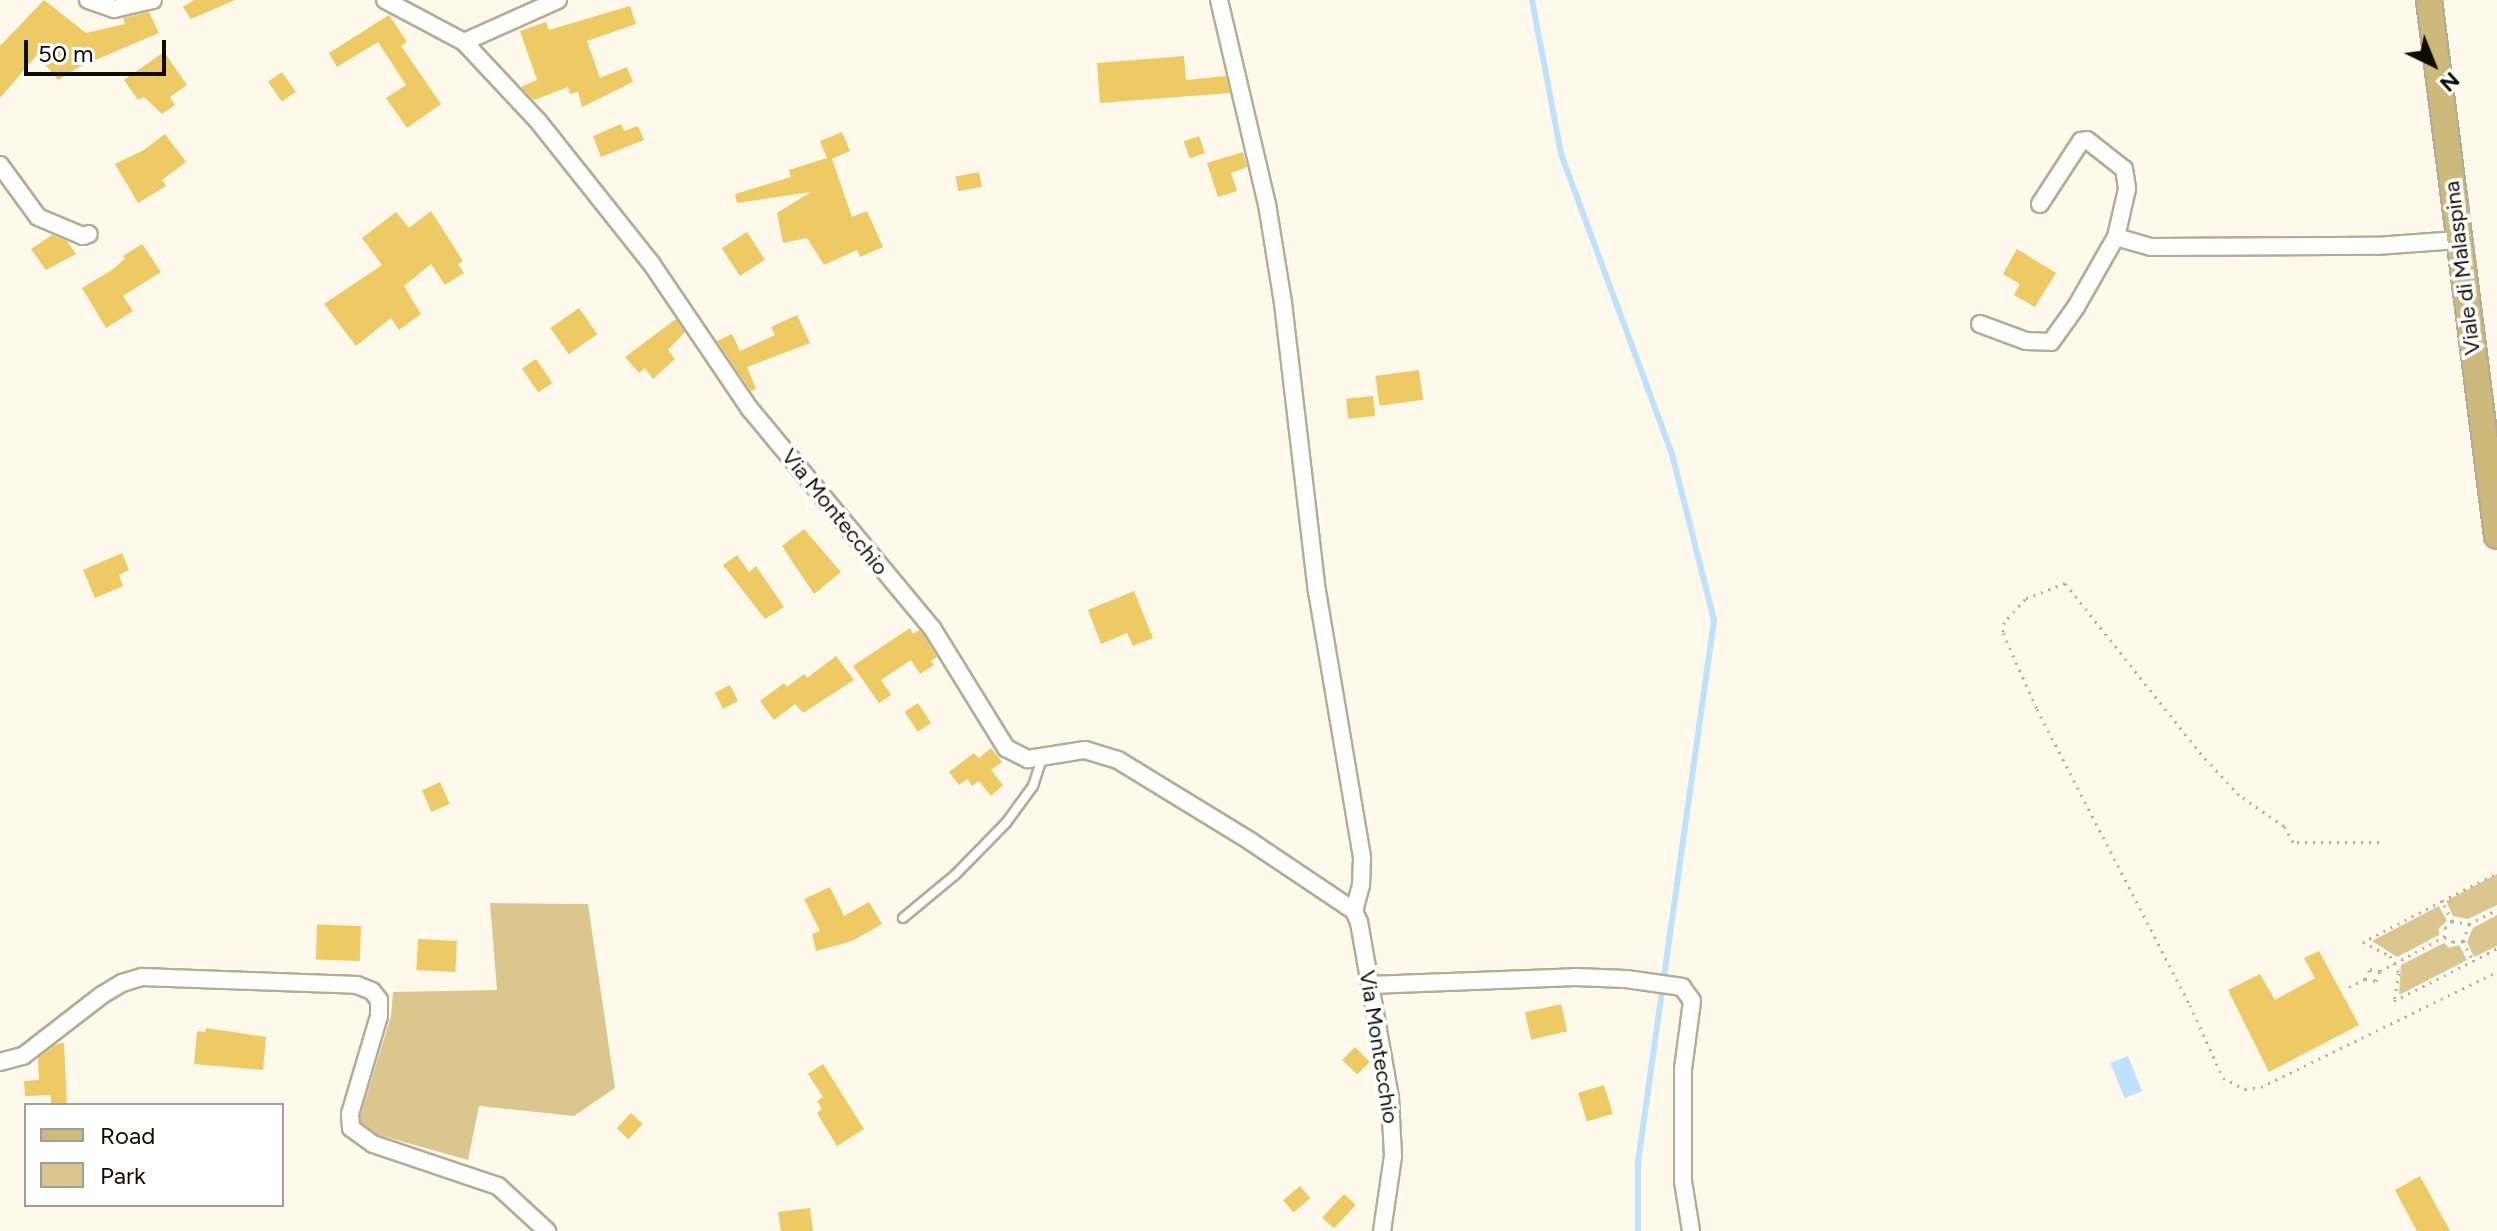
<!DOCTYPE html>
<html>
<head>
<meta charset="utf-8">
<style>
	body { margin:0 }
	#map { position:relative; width:2497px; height:1231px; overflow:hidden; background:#fef9ea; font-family:Figtree,sans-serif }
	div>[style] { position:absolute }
	.green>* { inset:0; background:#dbc78e }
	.water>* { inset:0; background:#bee2fb; transform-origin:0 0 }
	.stream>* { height:6px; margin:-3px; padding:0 3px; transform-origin:3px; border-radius:3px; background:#bee2fb }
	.building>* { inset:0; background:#edca63; transform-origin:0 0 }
	.path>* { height:3px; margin-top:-1.5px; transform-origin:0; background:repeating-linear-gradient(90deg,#b2aea2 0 2px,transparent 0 8px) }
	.roads { filter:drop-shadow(2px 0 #b4ac95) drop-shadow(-2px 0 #b4ac95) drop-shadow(0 2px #b4ac95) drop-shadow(0 -2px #b4ac95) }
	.service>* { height:8px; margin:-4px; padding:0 4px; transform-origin:4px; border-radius:4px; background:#fff }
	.minor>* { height:16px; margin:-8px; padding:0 8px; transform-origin:8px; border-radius:8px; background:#fff }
	.primary>* { height:24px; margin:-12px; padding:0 12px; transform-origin:12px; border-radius:12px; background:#cdb97a }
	span { translate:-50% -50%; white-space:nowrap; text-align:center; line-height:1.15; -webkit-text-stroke:7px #fff; paint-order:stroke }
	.street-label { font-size:22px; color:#0e0c05 }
	.legend { position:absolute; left:24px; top:1103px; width:260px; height:104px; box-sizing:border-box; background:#fff; border:2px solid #9f9e9b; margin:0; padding:10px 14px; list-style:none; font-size:24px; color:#0e0c05 }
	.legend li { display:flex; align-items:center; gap:16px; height:40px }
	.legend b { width:40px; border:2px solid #9f9e9b }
	.north { position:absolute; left:2393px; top:24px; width:80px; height:80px; -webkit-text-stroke:6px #fff; paint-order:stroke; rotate:137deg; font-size:22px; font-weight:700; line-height:32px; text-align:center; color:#0e0c05 }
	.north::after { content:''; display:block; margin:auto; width:28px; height:36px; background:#0e0c05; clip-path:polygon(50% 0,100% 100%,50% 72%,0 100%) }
	.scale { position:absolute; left:24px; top:40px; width:142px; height:36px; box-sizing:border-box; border:4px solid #0e0c05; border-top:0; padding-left:10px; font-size:24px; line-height:28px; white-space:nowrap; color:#0e0c05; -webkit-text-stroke:6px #fff; paint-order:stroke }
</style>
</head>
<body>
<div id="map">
	<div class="green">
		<div style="clip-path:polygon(2497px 874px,2497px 905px,2468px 919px,2453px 916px,2446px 901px)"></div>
		<div style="clip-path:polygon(490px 903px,588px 904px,615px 1088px,574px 1116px,479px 1106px,468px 1160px,372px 1133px,362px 1127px,360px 1117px,391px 1016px,393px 992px,497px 990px)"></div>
		<div style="clip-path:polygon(2439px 906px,2447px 921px,2439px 928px,2439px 935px,2397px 957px,2372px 941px)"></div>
		<div style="clip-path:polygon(2497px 915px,2497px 946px,2474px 957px,2467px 942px,2473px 928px)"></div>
		<div style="clip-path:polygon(2444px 943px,2449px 948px,2459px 945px,2467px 960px,2399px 995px,2401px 965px)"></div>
	</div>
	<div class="water">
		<div style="left:2128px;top:1056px;width:38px;height:19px;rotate:68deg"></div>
	</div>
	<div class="stream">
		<div style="left:1532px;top:0;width:157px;rotate:79.3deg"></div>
		<div style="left:1561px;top:154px;width:320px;rotate:69.7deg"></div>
		<div style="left:1672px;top:454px;width:171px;rotate:75.8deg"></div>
		<div style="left:1714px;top:620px;width:547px;rotate:97.98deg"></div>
		<div style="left:1638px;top:1162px;width:69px;rotate:90deg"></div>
	</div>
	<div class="building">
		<div style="clip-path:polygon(44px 0,86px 33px,125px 24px,123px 18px,149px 12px,159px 33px,79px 67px,58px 80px,37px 55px,0 98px,0 46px)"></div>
		<div style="clip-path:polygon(194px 0,235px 0,191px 19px,183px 7px)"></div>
		<div style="clip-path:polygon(630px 6px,636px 24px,587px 41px,600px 78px,627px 67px,633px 82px,582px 107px,578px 92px,570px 94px,568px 87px,534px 100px,521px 87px,537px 80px,520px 31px,546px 22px,549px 30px)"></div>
		<div style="clip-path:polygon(389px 15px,407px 42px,401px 46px,441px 104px,407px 128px,386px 98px,406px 85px,378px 42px,337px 67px,329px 53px)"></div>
		<div style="clip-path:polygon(164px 52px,187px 85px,170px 97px,175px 105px,162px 114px,144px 97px,138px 100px,124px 80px)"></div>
		<div style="clip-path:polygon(1184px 56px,1186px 80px,1226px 76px,1230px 93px,1100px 103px,1097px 63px)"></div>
		<div style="left:282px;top:72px;width:24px;height:17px;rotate:55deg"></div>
		<div style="clip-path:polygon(621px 124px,624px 131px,638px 126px,644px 140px,601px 157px,593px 136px)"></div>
		<div style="clip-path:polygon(842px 132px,850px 151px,832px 159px,852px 217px,867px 211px,883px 247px,860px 257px,857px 250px,824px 265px,807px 238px,783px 243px,777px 213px,811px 192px,737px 203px,735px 194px,791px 177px,789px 170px,827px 158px,820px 141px)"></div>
		<div style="clip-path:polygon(165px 134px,186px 162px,162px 180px,166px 186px,138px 203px,115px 164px,144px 150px)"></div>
		<div style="left:1199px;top:136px;width:18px;height:16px;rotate:71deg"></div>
		<div style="clip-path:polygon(1243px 152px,1247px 167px,1231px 173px,1237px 191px,1218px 197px,1207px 163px)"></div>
		<div style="left:979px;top:172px;width:15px;height:24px;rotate:79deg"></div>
		<div style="clip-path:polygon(431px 211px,463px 261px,458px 264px,464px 273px,445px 285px,431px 264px,404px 286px,421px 314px,399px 330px,391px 318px,356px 346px,324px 304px,382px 265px,362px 238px,396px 212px,409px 228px)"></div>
		<div style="left:747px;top:232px;width:33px;height:30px;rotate:57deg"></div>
		<div style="clip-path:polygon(52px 235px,67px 241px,76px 254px,46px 270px,31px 249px)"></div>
		<div style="clip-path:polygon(142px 244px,161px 272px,123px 296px,133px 311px,106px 328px,82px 288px,112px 270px,125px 259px,123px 256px)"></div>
		<div style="clip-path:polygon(2017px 249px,2056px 273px,2035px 307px,2014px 295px,2020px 284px,2003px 274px)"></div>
		<div style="left:579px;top:308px;width:32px;height:35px;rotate:55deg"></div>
		<div style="clip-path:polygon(797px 315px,810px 343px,747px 367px,756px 389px,751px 391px,717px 341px,732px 334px,740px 351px,775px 335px,771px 327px)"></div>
		<div style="clip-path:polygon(676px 319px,685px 332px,668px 350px,675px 359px,653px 379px,645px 368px,639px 373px,625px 357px)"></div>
		<div style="left:536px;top:359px;width:29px;height:17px;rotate:56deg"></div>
		<div style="left:1419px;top:370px;width:30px;height:44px;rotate:82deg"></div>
		<div style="left:1373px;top:396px;width:20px;height:27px;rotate:84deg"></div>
		<div style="clip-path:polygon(804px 529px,841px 572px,814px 594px,782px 546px)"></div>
		<div style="clip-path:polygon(122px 553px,129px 570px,119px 575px,123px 586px,95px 598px,83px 570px)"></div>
		<div style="clip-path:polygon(737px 555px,749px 572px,756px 566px,784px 607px,765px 619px,723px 565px)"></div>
		<div style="clip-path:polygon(1134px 591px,1153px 638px,1133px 646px,1127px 633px,1101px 644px,1088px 610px)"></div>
		<div style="clip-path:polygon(910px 628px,913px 634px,919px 630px,923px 634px,937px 657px,931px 661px,934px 665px,920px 674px,911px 660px,881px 680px,891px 695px,879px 703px,853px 666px)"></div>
		<div style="clip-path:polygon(836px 656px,854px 680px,803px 713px,795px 704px,774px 720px,760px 701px,784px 683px,787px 687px,804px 674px,807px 678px)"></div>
		<div style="left:730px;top:685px;width:18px;height:17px;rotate:63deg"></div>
		<div style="left:918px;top:703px;width:24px;height:16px;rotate:57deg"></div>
		<div style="clip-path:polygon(991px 748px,1002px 762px,991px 770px,1003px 785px,991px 796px,979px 781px,972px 786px,967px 779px,959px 785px,949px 772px,974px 753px,979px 758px)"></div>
		<div style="left:440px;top:782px;width:24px;height:20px;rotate:66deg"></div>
		<div style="clip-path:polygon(830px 887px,844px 916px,869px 902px,882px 924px,852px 941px,816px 951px,812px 934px,820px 931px,804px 899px)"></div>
		<div style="left:361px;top:926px;width:35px;height:44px;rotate:92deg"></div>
		<div style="left:418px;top:939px;width:39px;height:31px;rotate:3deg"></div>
		<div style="clip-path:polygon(2319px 951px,2359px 1025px,2269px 1072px,2228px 990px,2260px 974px,2275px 1000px,2315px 978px,2304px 958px)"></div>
		<div style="left:1561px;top:1004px;width:28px;height:37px;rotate:77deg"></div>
		<div style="clip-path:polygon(206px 1028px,266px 1037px,263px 1070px,194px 1064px,197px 1031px,205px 1032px)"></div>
		<div style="clip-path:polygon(64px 1043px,67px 1105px,51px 1105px,51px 1095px,25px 1096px,24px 1081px,39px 1080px,38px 1058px,57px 1044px)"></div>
		<div style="left:1355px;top:1047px;width:21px;height:18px;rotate:45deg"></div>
		<div style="clip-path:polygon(823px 1064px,864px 1129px,837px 1146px,817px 1113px,822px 1109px,817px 1101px,823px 1097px,808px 1074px)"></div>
		<div style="left:1604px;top:1085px;width:30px;height:27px;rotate:73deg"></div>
		<div style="left:631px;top:1113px;width:16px;height:21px;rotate:43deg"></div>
		<div style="clip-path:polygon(2420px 1176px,2450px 1231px,2417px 1231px,2395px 1190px)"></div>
		<div style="left:1300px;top:1186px;width:16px;height:22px;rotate:50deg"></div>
		<div style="left:1344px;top:1194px;width:16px;height:32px;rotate:43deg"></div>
		<div style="clip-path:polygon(810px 1208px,813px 1231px,781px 1231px,778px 1212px)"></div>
	</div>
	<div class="path">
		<div style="left:2379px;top:842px;width:86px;rotate:180deg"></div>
		<div style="left:2293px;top:842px;width:18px;rotate:-119deg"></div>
		<div style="left:2284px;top:826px;width:55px;rotate:-145.4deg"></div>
		<div style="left:2239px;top:795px;width:56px;rotate:-132.8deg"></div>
		<div style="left:2201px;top:754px;width:218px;rotate:-128.5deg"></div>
		<div style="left:2065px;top:583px;width:43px;rotate:158.2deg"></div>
		<div style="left:2025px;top:599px;width:31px;rotate:132deg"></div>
		<div style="left:2004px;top:622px;width:11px;rotate:95deg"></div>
		<div style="left:2003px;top:633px;width:83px;rotate:65.9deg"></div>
		<div style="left:2037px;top:709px;width:333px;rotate:62.7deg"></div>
		<div style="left:2190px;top:1005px;width:80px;rotate:65.7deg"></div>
		<div style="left:2223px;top:1078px;width:25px;rotate:27deg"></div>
		<div style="left:2245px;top:1089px;width:16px;rotate:-7deg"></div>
		<div style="left:2261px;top:1087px;width:263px;rotate:-26deg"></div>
		<div style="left:2442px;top:901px;width:89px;rotate:152.6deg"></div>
		<div style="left:2363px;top:942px;width:30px;rotate:27deg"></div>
		<div style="left:2390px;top:956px;width:19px;rotate:62deg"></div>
		<div style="left:2399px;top:973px;width:28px;rotate:100deg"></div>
		<div style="left:2394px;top:1001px;width:89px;rotate:-26.9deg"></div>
		<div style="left:2452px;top:921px;width:22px;rotate:-117deg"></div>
		<div style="left:2442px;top:901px;width:62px;rotate:-27deg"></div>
		<div style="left:2469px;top:924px;width:18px;rotate:109deg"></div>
		<div style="left:2463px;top:941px;width:10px;rotate:174deg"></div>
		<div style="left:2453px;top:942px;width:10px;rotate:-151deg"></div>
		<div style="left:2444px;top:937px;width:9px;rotate:-84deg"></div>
		<div style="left:2445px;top:928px;width:10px;rotate:-45deg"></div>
		<div style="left:2452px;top:921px;width:17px;rotate:10deg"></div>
		<div style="left:2469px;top:924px;width:31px;rotate:-27deg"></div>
		<div style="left:2463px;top:941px;width:22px;rotate:63deg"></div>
		<div style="left:2473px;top:961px;width:27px;rotate:-28deg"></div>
		<div style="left:2365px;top:979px;width:11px;rotate:10deg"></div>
		<div style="left:2376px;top:981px;width:11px;rotate:-68deg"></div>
		<div style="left:2349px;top:987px;width:18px;rotate:-27deg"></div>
		<div style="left:2365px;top:979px;width:11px;rotate:-63deg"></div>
		<div style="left:2370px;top:969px;width:10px;rotate:11deg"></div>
		<div style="left:2380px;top:971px;width:72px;rotate:-28deg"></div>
	</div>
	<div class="roads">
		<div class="service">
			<div style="left:903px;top:918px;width:67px;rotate:-39.6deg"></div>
			<div style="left:955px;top:875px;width:73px;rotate:-45.6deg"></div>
			<div style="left:1006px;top:823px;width:46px;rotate:-53.9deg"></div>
			<div style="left:1033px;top:786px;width:29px;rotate:-72deg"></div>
		</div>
		<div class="minor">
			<div style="left:88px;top:0;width:28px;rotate:19deg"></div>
			<div style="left:114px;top:9px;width:40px;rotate:-13deg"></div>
			<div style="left:385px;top:0;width:89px;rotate:28deg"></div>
			<div style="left:464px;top:42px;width:108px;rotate:46.9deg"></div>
			<div style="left:538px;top:121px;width:181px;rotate:51.5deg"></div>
			<div style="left:651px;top:263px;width:176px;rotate:55.9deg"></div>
			<div style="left:750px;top:409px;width:285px;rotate:50.3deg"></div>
			<div style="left:932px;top:628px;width:141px;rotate:58.3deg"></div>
			<div style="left:1006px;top:748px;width:25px;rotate:27deg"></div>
			<div style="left:1028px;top:759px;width:58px;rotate:-9deg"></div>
			<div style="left:1085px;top:750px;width:34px;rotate:17deg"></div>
			<div style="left:1118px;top:760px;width:155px;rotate:31.5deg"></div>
			<div style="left:1250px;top:841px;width:125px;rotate:33.9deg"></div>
			<div style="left:1354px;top:911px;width:12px;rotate:66deg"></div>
			<div style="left:1359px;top:922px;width:179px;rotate:80deg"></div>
			<div style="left:1390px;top:1098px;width:58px;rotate:87deg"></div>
			<div style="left:1393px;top:1156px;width:76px;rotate:98.3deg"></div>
			<div style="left:1219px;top:0;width:210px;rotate:76.8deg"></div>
			<div style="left:1267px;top:204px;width:100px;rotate:80.8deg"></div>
			<div style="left:1283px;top:303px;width:290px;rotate:83.3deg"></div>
			<div style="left:1317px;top:591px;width:271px;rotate:80.4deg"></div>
			<div style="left:1362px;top:858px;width:27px;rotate:92deg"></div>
			<div style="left:1361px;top:885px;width:27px;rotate:105deg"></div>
			<div style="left:464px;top:42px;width:103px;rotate:-24.1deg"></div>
			<div style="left:0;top:165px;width:64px;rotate:53.8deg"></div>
			<div style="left:38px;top:217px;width:49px;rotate:22.9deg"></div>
			<div style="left:83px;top:236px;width:6px;rotate:-18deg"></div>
			<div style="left:2040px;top:204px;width:75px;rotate:-56.9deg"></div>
			<div style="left:2081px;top:141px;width:6px;rotate:-9deg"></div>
			<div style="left:2087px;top:140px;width:47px;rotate:38.1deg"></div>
			<div style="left:2124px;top:169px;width:20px;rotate:81deg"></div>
			<div style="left:2127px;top:189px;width:49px;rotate:102.9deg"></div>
			<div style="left:1980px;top:324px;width:49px;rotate:20.3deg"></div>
			<div style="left:2026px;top:341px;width:25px;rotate:2deg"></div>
			<div style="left:2051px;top:342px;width:43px;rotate:-54.5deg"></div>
			<div style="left:2076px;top:307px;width:81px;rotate:-60.3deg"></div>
			<div style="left:2116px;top:237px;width:36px;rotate:16deg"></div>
			<div style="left:2151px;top:247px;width:225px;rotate:-0.3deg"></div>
			<div style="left:2376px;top:246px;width:82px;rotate:-4.2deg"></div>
			<div style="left:1370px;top:985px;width:205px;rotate:-2.2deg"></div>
			<div style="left:1575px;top:977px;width:51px;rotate:2.2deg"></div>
			<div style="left:1626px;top:979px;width:57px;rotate:8.1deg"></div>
			<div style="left:1682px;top:987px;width:17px;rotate:54deg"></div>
			<div style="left:1692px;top:1001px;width:69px;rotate:97.5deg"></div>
			<div style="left:1683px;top:1069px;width:112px;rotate:90deg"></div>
			<div style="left:1683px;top:1181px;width:51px;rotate:80.9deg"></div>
			<div style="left:0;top:1062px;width:24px;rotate:-15deg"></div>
			<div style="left:23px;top:1056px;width:100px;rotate:-37.7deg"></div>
			<div style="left:102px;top:995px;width:23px;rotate:-31deg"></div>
			<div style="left:122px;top:983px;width:21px;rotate:-17deg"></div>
			<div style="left:142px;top:977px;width:215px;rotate:2.1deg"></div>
			<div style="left:357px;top:985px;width:16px;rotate:22deg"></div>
			<div style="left:372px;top:991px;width:11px;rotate:52deg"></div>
			<div style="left:379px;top:1000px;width:16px;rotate:90deg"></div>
			<div style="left:379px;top:1016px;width:102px;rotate:106.5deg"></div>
			<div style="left:350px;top:1114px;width:14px;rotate:86deg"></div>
			<div style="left:351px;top:1128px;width:27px;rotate:36deg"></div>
			<div style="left:373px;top:1144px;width:132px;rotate:18.6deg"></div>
			<div style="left:498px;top:1186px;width:67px;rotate:42.6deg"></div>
		</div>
		<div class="primary">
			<div style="left:2429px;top:0;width:540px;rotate:82.77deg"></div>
		</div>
	</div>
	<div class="street-label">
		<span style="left:2462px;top:268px;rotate:-97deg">Viale di Malaspina</span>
		<span style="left:835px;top:512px;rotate:51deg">Via Montecchio</span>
		<span style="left:1379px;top:1047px;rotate:81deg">Via Montecchio</span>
	</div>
	<ul class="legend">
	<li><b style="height:10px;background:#cdb97a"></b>Road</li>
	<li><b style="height:22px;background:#dbc78e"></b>Park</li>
	</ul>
	<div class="north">N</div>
	<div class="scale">50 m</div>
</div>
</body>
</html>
